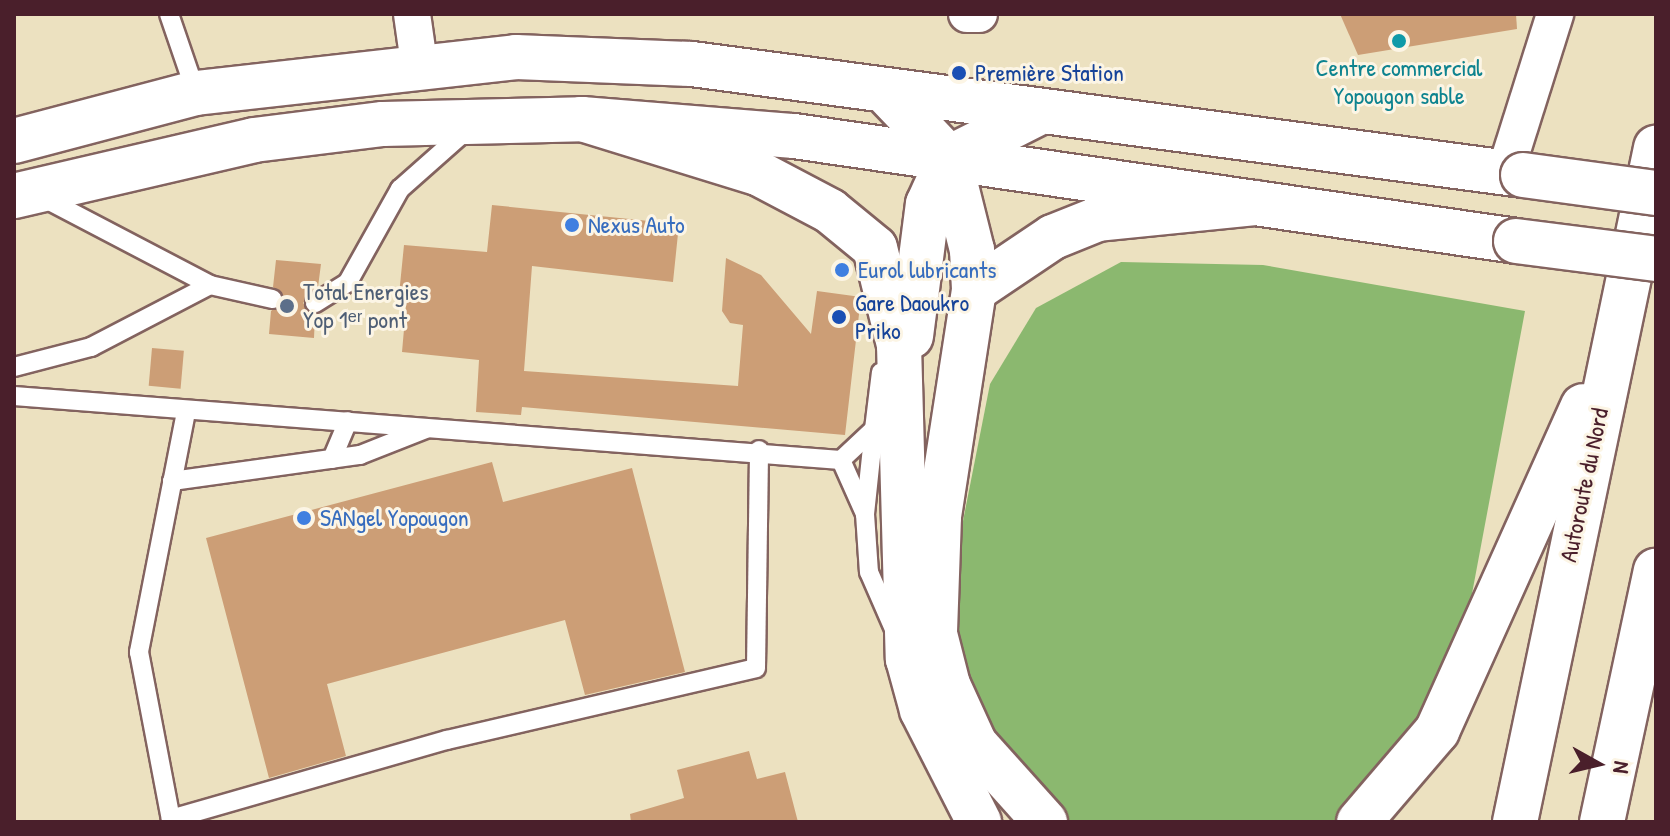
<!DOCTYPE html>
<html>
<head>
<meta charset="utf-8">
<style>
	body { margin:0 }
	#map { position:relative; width:1670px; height:836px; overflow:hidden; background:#ece1c0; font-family:"Patrick Hand",sans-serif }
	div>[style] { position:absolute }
	.forest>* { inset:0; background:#8bb86f }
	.building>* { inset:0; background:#cc9e76; transform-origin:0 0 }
	.roads { filter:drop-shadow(2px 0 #83635f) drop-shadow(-2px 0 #83635f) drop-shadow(0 2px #83635f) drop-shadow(0 -2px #83635f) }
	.service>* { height:18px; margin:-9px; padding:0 9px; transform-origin:9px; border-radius:9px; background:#fff }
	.minor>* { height:36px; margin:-18px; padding:0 18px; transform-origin:18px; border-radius:18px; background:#fff }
	.secondary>* { height:44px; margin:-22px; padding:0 22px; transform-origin:22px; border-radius:22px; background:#fff }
	.motorway>* { height:44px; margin:-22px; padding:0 22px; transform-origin:22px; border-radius:22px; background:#fff }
	.bridges { filter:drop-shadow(2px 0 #83635f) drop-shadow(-2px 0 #83635f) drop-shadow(0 2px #83635f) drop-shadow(0 -2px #83635f) }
	.secondary-bridge>* { height:44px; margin:-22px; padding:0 22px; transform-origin:22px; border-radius:22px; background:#fff }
	.dots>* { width:22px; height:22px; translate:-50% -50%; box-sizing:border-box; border:4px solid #fcf5e5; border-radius:50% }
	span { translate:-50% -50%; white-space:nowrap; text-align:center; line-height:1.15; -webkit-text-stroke:6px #fcf5e5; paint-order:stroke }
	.culture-label { font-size:24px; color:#0d838f }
	.transit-label { font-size:24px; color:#164399 }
	.left { translate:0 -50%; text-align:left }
	.shop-label { font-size:24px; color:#366cbe }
	.service-label { font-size:24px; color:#4e5e75 }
	.street-label { font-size:24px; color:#4a1f2b }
	.frame { position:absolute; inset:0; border:16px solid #4a1f2b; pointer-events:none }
	.north { position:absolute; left:1558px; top:724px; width:80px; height:80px; -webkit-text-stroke:6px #fcf5e5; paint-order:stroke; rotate:98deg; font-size:22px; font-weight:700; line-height:32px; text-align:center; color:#4a1f2b }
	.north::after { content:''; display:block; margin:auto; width:28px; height:36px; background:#4a1f2b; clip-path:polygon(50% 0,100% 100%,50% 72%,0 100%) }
</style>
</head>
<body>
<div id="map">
	<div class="forest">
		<div style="clip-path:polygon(1121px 262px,1263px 265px,1525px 311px,1465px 631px,1421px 726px,1340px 822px,1070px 822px,991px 738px,963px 676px,949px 592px,990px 384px,1036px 308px)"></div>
	</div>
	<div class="building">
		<div style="clip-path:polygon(1340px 14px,1516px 14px,1517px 29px,1358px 55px)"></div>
		<div style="clip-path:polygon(492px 205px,679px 224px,673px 282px,532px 266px,524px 371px,738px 386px,743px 325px,730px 323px,722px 311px,726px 258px,761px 275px,811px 334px,817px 291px,861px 297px,845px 435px,522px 407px,521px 415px,476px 412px,479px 360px,402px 352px,407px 295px,399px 295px,404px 245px,487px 252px)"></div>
		<div style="clip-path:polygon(276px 260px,321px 264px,318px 287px,303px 303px,315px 315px,314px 338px,269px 334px,271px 311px,284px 301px,273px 287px)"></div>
		<div style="left:152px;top:348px;width:32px;height:38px;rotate:5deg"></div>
		<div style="clip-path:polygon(492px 462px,503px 502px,632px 468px,685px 672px,585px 695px,565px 620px,327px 684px,346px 756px,269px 778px,206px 538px)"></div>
		<div style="clip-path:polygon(749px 751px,757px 779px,785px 772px,798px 822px,631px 822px,630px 814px,684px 798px,677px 770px)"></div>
	</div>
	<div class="roads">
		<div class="service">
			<div style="left:169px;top:14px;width:83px;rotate:71.1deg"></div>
			<div style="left:40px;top:196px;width:192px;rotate:27.6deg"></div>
			<div style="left:210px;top:285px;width:64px;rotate:12.7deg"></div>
			<div style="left:315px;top:303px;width:39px;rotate:-32deg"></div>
			<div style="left:348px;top:282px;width:107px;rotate:-60.8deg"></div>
			<div style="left:400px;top:189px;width:92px;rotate:-41.5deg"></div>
			<div style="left:14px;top:367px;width:80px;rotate:-14.6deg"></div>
			<div style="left:91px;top:347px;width:134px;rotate:-27.5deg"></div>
			<div style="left:14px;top:396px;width:829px;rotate:4.43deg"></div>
			<div style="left:186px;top:412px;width:245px;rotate:101.1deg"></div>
			<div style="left:139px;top:652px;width:170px;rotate:79.2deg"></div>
			<div style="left:171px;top:819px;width:287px;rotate:-16deg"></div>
			<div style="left:447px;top:740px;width:317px;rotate:-13.1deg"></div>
			<div style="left:756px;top:668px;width:218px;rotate:-89.2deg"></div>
			<div style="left:332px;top:459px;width:41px;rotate:-67.2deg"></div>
			<div style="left:841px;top:460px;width:59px;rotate:66deg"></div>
			<div style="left:865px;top:514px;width:58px;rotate:86.1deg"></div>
			<div style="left:869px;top:572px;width:60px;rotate:66.4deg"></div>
			<div style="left:841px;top:460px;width:45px;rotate:-43.2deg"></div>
			<div style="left:874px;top:429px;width:57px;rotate:-83deg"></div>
			<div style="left:172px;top:481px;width:190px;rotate:-7.9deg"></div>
			<div style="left:360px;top:455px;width:71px;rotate:-21.5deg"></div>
			<div style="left:865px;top:514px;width:85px;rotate:-84deg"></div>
		</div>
		<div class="minor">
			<div style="left:412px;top:14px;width:49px;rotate:81.9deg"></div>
			<div style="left:967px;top:14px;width:12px"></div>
			<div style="left:1505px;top:173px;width:167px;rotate:-72.5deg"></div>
		</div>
		<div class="secondary">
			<div style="left:14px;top:141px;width:188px;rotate:-14.8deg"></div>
			<div style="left:196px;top:93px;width:322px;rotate:-6.4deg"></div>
			<div style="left:516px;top:57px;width:176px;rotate:2.3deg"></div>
			<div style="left:692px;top:64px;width:838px;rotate:7.61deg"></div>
			<div style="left:14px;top:196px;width:246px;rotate:-13.1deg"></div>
			<div style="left:254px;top:140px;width:130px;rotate:-7.1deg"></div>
			<div style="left:383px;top:124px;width:199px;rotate:-1.4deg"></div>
			<div style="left:582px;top:119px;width:213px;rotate:4.6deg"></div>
			<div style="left:794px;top:136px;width:730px;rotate:8.27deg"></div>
		</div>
		<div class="motorway">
			<div style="left:885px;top:91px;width:93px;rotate:46.3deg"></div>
			<div style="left:949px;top:158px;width:95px;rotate:76deg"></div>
			<div style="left:972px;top:250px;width:40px;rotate:87.1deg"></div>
			<div style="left:974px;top:290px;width:230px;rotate:98.8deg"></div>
			<div style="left:939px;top:517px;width:117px;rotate:92deg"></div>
			<div style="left:935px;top:634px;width:53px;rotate:75.7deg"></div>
			<div style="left:948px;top:685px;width:65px;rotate:65.4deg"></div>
			<div style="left:975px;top:744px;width:105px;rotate:48.1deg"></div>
			<div style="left:582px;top:119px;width:184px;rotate:17.1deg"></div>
			<div style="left:758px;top:173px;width:81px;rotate:27.8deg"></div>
			<div style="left:830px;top:211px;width:58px;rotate:39.4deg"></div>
			<div style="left:875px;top:248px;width:100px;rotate:76.1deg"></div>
			<div style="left:899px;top:345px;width:314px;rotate:88.4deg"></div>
			<div style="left:908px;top:659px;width:53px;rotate:74.6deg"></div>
			<div style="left:922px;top:710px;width:126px;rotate:63deg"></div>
			<div style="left:974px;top:290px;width:95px;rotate:-33.9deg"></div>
			<div style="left:1053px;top:237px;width:48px;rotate:-21.8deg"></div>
			<div style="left:1098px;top:219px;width:158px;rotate:-5.8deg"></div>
			<div style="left:911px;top:336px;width:133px;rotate:-82.7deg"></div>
			<div style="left:928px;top:204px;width:51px;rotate:-65.5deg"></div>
			<div style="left:949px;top:158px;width:97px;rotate:-26.8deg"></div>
			<div style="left:1359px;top:822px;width:120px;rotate:-49.4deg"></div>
			<div style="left:1437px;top:731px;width:356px;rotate:-65.8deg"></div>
			<div style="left:1515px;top:822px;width:689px;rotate:-78.18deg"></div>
			<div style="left:1602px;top:822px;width:257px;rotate:-77.9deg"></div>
		</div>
	</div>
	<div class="bridges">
		<div class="secondary-bridge">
			<div style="left:1523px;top:175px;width:134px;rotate:7.7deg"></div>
			<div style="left:1516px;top:241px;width:141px;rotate:7.3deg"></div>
		</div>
	</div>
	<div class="dots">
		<div style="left:1399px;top:41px;background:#0f9aa8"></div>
		<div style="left:959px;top:73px;background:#1a4fb4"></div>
		<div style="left:572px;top:225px;background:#3f7fe0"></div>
		<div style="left:842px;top:270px;background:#3f7fe0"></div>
		<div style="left:287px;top:306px;background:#5c6f8a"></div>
		<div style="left:839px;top:317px;background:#1a4fb4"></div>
		<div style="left:304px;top:518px;background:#3f7fe0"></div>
	</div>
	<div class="culture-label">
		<span style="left:1399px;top:82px">Centre commercial<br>Yopougon sable</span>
	</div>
	<div class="transit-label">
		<span class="left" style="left:975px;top:73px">Première Station</span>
		<span class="left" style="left:855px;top:317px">Gare Daoukro<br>Priko</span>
	</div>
	<div class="shop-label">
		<span class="left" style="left:588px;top:225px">Nexus Auto</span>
		<span class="left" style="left:858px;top:270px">Eurol lubricants</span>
		<span class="left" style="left:320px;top:518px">SANgel Yopougon</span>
	</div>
	<div class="service-label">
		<span class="left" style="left:303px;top:306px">Total Energies<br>Yop 1ᵉʳ pont</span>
	</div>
	<div class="street-label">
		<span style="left:1584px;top:485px;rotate:-78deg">Autoroute du Nord</span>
	</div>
	<div class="frame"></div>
	<div class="north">N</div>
</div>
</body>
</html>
